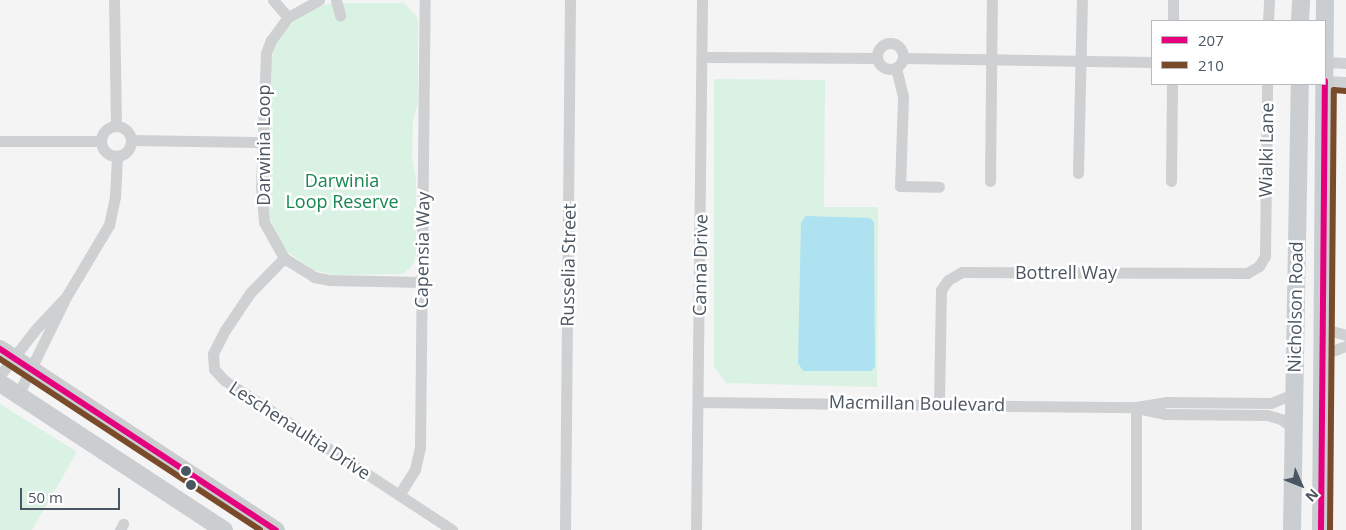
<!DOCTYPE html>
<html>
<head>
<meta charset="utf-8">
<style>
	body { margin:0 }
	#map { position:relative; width:1346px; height:530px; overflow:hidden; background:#f4f4f4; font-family:"Open Sans",sans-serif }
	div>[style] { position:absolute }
	.green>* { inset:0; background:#d9f2e3 }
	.water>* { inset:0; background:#aee2f0 }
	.minor>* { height:11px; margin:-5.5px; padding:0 5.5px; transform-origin:5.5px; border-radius:5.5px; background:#ced0d2 }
	.minor>.ring { margin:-5.5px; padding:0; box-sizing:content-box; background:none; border:11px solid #ced0d2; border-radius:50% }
	.primary>* { height:18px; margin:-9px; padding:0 9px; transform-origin:9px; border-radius:9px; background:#caced1 }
	.bus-1>* { height:6px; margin:-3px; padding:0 3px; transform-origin:3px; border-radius:3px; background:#e5007d }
	.bus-2>* { height:6px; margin:-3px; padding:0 3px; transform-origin:3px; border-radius:3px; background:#7a4b2a }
	.dots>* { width:14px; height:14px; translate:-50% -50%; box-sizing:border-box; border:2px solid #fff; border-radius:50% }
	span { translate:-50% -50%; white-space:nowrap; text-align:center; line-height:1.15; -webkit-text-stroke:5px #fff; paint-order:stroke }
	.street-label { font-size:18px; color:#4a5661 }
	.park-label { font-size:18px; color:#17864f }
	.legend { position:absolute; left:1151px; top:20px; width:175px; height:65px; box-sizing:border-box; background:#fff; border:1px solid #b7bbc0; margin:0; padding:6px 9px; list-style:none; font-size:15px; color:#4a5661 }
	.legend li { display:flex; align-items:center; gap:10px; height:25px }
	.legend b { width:25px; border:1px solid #b7bbc0 }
	.north { position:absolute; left:1276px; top:460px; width:50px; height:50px; -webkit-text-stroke:4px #fff; paint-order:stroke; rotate:134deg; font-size:14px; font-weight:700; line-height:20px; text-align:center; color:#4a5661 }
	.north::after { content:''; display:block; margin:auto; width:18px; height:22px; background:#4a5661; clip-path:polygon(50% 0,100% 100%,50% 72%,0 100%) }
	.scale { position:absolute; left:20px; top:488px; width:100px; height:22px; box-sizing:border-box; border:2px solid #4a5661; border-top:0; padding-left:6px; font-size:15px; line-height:18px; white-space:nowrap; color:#4a5661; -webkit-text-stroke:4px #fff; paint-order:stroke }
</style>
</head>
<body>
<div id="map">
	<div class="green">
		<div style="clip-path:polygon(342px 3px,404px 3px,418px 18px,418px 103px,413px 120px,412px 158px,416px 179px,416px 256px,412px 266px,403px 274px,335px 275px,313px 270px,285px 250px,268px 215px,269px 81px,274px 47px,285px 30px,302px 14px,323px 5px)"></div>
		<div style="clip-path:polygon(714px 79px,825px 80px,824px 207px,878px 207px,877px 387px,726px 383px,714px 366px)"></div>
		<div style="clip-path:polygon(0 404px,77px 452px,32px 530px,0 530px)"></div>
	</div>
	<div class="water">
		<div style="clip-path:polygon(806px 216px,870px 218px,874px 222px,875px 367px,871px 371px,803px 371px,798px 363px,801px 222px)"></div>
	</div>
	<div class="minor">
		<div style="left:114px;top:0;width:125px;rotate:89.1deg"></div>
		<div style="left:273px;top:0;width:23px;rotate:49deg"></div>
		<div style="left:319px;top:0;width:35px;rotate:151deg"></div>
		<div style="left:288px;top:17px;width:29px;rotate:126deg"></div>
		<div style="left:271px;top:40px;width:14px;rotate:111deg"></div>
		<div style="left:266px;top:53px;width:134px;rotate:92.1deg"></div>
		<div style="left:261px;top:187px;width:35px;rotate:85deg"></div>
		<div style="left:264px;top:222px;width:41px;rotate:60.9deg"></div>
		<div style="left:284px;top:258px;width:36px;rotate:32deg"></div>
		<div style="left:314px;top:277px;width:15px;rotate:11deg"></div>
		<div style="left:329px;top:280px;width:93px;rotate:1.2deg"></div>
		<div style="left:336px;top:0;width:16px;rotate:75deg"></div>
		<div style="left:1173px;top:21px;width:21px;rotate:-90deg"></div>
		<div style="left:1268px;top:21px;width:21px;rotate:-87deg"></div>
		<div class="ring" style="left:877px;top:43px;width:15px;height:15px"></div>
		<div style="left:702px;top:57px;width:174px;rotate:0.3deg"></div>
		<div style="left:903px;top:58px;width:249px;rotate:0.9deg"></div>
		<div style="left:1325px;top:62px;width:21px;rotate:3deg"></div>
		<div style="left:896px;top:68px;width:30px;rotate:76deg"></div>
		<div style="left:903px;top:97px;width:89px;rotate:91.9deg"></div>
		<div style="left:900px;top:186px;width:39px;rotate:1deg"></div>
		<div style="left:1325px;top:81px;width:21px;rotate:3deg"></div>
		<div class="ring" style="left:101px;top:126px;width:19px;height:19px"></div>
		<div style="left:131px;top:140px;width:130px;rotate:0.9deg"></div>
		<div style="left:0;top:141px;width:100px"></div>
		<div style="left:1078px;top:173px;width:173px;rotate:-88.7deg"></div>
		<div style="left:990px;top:181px;width:181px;rotate:-89.4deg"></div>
		<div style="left:1171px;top:181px;width:97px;rotate:-89.4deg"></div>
		<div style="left:284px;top:258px;width:49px;rotate:134.2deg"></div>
		<div style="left:250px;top:293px;width:45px;rotate:124deg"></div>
		<div style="left:225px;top:330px;width:27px;rotate:117deg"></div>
		<div style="left:213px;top:354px;width:15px;rotate:86deg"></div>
		<div style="left:214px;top:369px;width:15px;rotate:48deg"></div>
		<div style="left:224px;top:380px;width:273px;rotate:33.3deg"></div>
		<div style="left:1324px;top:329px;width:23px;rotate:15deg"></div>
		<div style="left:1324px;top:354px;width:23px;rotate:-20deg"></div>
		<div style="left:0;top:375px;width:57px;rotate:-52.1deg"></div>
		<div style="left:35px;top:330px;width:41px;rotate:-47deg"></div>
		<div style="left:18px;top:395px;width:109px;rotate:-63.9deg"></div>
		<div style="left:66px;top:297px;width:84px;rotate:-59.2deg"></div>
		<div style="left:109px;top:225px;width:30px;rotate:-78deg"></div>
		<div style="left:115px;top:196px;width:39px;rotate:-87deg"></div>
		<div style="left:698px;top:402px;width:438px;rotate:0.7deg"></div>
		<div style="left:1136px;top:407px;width:30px;rotate:-9deg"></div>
		<div style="left:1166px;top:402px;width:105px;rotate:0.5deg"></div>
		<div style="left:1271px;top:403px;width:24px;rotate:-22deg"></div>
		<div style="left:939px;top:403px;width:113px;rotate:-89deg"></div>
		<div style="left:941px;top:290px;width:12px;rotate:-55deg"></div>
		<div style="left:948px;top:280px;width:16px;rotate:-30deg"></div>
		<div style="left:962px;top:272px;width:285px;rotate:0.2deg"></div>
		<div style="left:1247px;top:273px;width:14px;rotate:-30deg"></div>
		<div style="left:1259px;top:266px;width:12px;rotate:-59deg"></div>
		<div style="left:1265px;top:256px;width:172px;rotate:-89.3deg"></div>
		<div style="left:1136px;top:407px;width:123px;rotate:90deg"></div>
		<div style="left:1137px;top:408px;width:29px;rotate:12deg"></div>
		<div style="left:1165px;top:414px;width:102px;rotate:0.6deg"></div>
		<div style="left:1267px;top:415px;width:15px;rotate:16deg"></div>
		<div style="left:1281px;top:419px;width:15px;rotate:37deg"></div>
		<div style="left:399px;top:495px;width:31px;rotate:-58deg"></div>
		<div style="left:415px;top:469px;width:23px;rotate:-77deg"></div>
		<div style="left:420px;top:447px;width:447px;rotate:-89.4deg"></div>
		<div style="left:120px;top:530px;width:7px;rotate:-63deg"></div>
		<div style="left:565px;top:530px;width:530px;rotate:-89.46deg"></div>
		<div style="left:696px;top:530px;width:530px;rotate:-89.35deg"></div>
	</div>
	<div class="primary">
		<div style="left:1300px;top:21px;width:21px;rotate:-87deg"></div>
		<div style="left:0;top:349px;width:330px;rotate:33.3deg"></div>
		<div style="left:0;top:383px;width:268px;rotate:33.3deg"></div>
		<div style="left:1292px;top:530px;width:446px;rotate:-89deg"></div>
		<div style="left:1321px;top:530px;width:530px;rotate:-89.57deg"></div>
	</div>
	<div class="bus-1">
		<div style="left:0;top:349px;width:330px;rotate:33.3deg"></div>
		<div style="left:1321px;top:530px;width:449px;rotate:-89.5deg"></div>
	</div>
	<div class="bus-2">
		<div style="left:0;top:359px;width:311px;rotate:33.3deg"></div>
		<div style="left:1330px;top:530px;width:440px;rotate:-89.5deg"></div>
		<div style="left:1334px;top:90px;width:12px;rotate:5deg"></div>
	</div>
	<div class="dots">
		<div style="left:186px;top:471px;background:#4a5661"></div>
		<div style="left:191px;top:485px;background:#4a5661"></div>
	</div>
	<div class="street-label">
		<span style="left:263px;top:145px;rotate:-90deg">Darwinia Loop</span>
		<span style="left:1266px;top:150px;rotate:-89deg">Wialki Lane</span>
		<span style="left:422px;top:250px;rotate:-89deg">Capensia Way</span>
		<span style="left:568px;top:265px;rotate:-89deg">Russelia Street</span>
		<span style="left:700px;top:265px;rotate:-89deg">Canna Drive</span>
		<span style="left:1066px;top:272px">Bottrell Way</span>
		<span style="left:1295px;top:307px;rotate:-89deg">Nicholson Road</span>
		<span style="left:917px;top:403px;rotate:1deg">Macmillan Boulevard</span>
		<span style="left:300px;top:430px;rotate:33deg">Leschenaultia Drive</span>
	</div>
	<div class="park-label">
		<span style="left:342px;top:191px">Darwinia<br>Loop Reserve</span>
	</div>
	<ul class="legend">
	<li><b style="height:6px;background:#e5007d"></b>207</li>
	<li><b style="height:6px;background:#7a4b2a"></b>210</li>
	</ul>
	<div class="north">N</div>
	<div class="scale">50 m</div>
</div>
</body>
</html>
